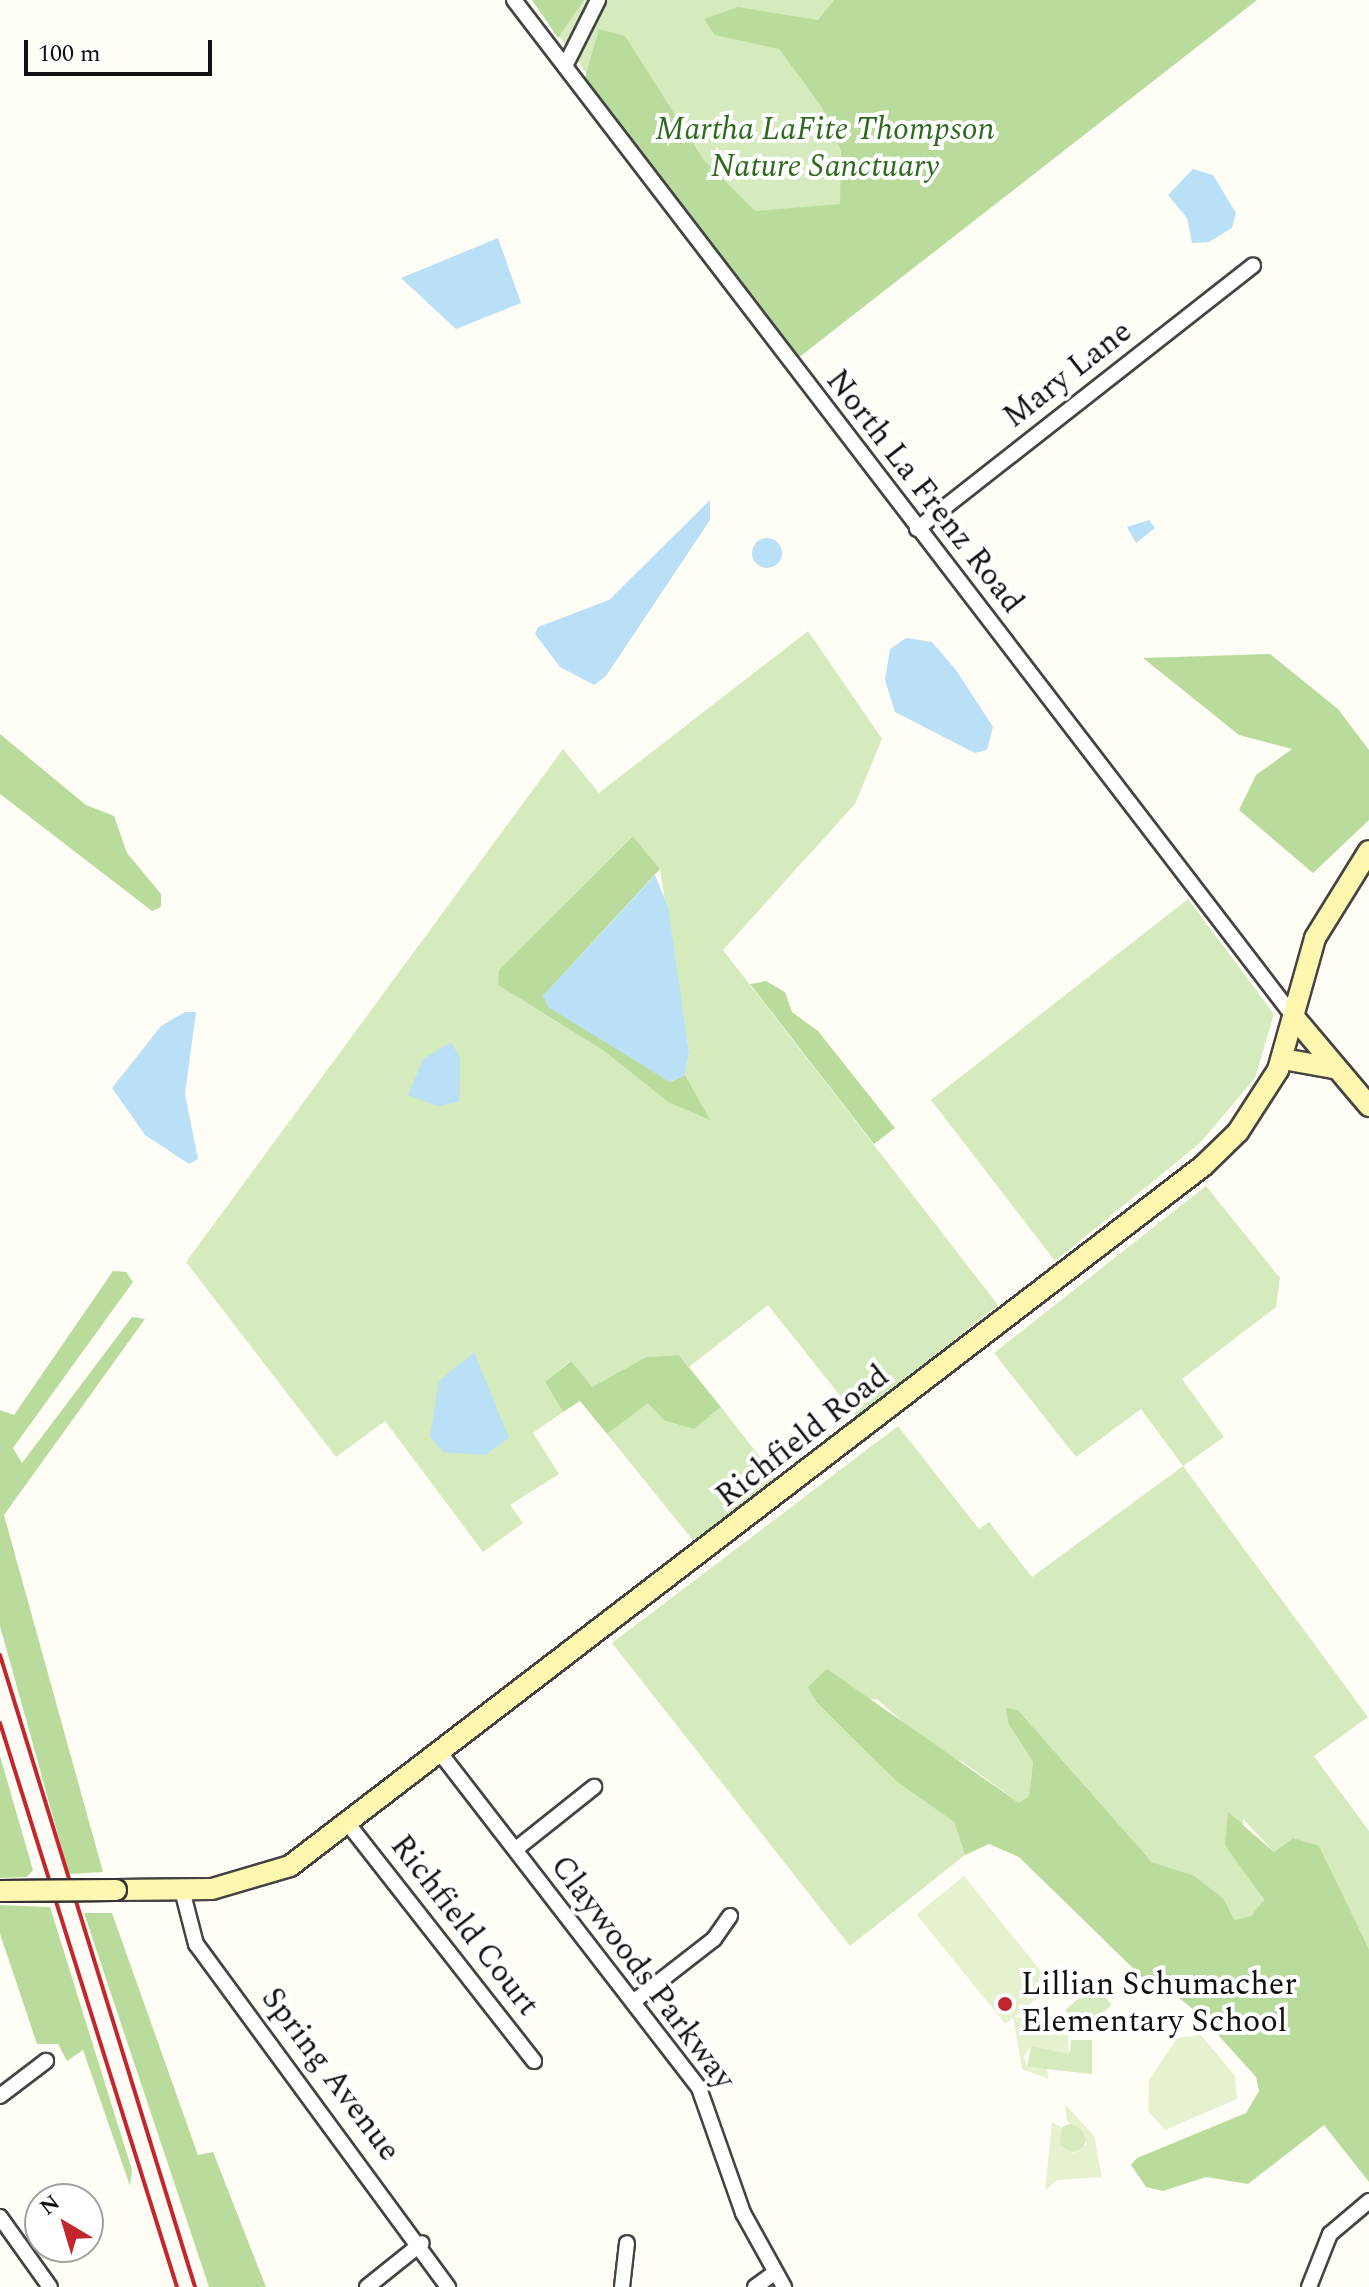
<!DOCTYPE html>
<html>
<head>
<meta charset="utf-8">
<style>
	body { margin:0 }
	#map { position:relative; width:1369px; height:2287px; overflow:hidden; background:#fffdf5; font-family:Spectral,serif }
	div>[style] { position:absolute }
	.green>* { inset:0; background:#d5ebbd; transform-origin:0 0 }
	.round { border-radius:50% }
	.forest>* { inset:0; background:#b9dc9c }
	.pitch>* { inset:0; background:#e6f2cf; transform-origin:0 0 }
	.water>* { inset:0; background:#b9e0f7 }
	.roads { filter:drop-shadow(2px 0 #444) drop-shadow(-2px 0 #444) drop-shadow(0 2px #444) drop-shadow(0 -2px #444) }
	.street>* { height:14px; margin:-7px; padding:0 7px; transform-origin:7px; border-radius:7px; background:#fff }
	.secondary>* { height:20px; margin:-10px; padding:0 10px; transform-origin:10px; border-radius:10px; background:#fff6b0 }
	.rail>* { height:4px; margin:-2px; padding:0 2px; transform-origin:2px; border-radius:2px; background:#c4262e }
	.bridges { filter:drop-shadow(2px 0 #333) drop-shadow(-2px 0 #333) drop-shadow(0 2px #333) drop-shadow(0 -2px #333) }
	.secondary-bridge>* { height:20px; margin:-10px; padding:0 10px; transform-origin:10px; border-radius:10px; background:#fff6b0 }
	.dots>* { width:22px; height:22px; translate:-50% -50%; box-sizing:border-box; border:4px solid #fff; border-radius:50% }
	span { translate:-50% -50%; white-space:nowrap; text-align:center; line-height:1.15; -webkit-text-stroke:8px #fff; paint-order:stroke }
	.park-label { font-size:32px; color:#2f6b1f; font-style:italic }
	.street-label { font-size:32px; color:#111 }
	.poi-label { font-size:32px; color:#111 }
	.left { translate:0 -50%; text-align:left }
	.north { position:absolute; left:24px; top:2183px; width:80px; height:80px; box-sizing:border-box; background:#fff; border:2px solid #a0a0a0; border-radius:50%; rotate:322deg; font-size:22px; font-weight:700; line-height:32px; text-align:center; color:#111 }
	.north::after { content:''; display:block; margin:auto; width:28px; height:36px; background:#c4262e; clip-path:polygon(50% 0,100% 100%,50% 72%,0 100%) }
	.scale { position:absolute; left:24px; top:40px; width:188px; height:36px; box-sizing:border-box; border:4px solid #111; border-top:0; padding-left:10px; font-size:24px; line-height:28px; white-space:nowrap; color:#111; -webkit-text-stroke:6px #fff; paint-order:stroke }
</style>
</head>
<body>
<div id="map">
	<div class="green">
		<div style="clip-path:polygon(532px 0,1257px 0,798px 358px)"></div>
		<div style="clip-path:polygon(evenodd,808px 631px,882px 739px,855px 804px,723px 950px,998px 1305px,857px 1417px,768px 1305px,689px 1367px,679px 1355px,646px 1357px,592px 1387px,570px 1361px,545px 1382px,563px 1412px,533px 1433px,559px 1474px,510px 1505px,523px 1523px,483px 1552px,385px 1421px,336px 1457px,186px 1262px,563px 749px,599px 793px,808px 631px,633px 836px,660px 869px,689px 1052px,685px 1075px,709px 1119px,668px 1102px,604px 1051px,498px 985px,500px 970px,633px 836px)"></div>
		<div style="clip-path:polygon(1188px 899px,1274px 1014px,1255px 1078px,1200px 1143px,1055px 1261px,931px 1100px)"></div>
		<div style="clip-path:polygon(1206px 1186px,1280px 1278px,1276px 1307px,1182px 1379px,1224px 1437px,1183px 1466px,1368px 1717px,1314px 1756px,1369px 1831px,1369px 1949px,1319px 1847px,1293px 1838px,1274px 1852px,1243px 1819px,1245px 1872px,1264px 1901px,1251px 1916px,1235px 1920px,1223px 1898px,1193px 1875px,1152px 1862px,1018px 1710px,1008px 1723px,1033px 1762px,1029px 1796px,1019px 1803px,963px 1762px,938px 1753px,877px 1699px,817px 1703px,897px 1782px,954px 1822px,965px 1855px,850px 1946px,612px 1643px,898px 1426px,979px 1529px,989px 1522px,1032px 1577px,1183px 1466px,1141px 1409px,1076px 1457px,994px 1353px)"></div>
		<div style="clip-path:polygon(648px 1402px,665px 1421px,693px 1429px,721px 1407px,778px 1480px,695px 1543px,607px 1434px)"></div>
		<div style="left:1095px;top:1985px;width:26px;height:39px;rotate:50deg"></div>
		<div style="clip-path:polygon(1071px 2040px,1092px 2040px,1092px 2074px,1027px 2067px,1031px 2046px,1070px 2052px)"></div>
		<div class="round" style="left:1058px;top:2124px;width:28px;height:28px"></div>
	</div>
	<div class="forest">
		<div style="clip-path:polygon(532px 0,584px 0,558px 38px)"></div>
		<div style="clip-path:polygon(834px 0,1257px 0,798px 358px,585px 78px,599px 29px,625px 36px,703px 159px,755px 211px,840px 204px,841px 151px,822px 107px,779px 49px,715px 35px,704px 19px,738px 7px,818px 20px)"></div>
		<div style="clip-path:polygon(1270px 654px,1338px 709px,1369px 750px,1369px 820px,1313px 873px,1239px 810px,1256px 775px,1292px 749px,1239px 735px,1143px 658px)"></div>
		<div style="clip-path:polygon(0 734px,86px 805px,114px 816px,127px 853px,161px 894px,161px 907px,152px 911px,0 794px)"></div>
		<div style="clip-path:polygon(633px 836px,660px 869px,543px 996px,670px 1082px,685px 1075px,710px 1120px,668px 1102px,604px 1051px,498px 985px,499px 970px)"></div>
		<div style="clip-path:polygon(766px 981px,785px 992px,792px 1012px,818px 1031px,895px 1128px,874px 1144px,750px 984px)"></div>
		<div style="clip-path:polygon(113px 1271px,126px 1272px,133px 1282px,13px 1448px,22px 1463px,132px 1317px,145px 1319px,4px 1515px,103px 1872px,69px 1874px,0 1626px,0 1410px,14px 1415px)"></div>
		<div style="clip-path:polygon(679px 1355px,721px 1407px,694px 1429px,665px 1421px,648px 1403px,607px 1434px,580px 1401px,563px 1412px,545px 1382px,571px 1361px,592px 1387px,646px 1357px)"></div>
		<div style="clip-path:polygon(827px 1669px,1019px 1803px,1029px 1796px,1033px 1762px,1008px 1723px,1006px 1708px,1018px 1710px,1152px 1862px,1193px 1875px,1223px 1898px,1235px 1920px,1251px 1916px,1264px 1900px,1225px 1845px,1228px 1812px,1274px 1852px,1293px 1838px,1319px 1846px,1369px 1949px,1369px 2182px,1324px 2125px,1248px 2184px,1206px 2177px,1163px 2191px,1146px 2187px,1131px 2165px,1137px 2158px,1246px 2113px,1259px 2091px,1256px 2077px,1202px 2017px,1165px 1986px,1144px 1979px,1019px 1857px,989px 1844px,965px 1855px,954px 1822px,897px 1782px,817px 1703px,808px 1687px)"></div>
		<div style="clip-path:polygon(0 1756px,33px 1870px,27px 1877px,0 1878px)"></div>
		<div style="clip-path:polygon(0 1905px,50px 1907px,132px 2170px,130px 2186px,83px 2050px,67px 2061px,58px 2044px,37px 2044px,0 1934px)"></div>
		<div style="clip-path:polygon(84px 1913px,112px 1913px,198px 2155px,213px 2152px,266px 2287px,209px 2287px)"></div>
	</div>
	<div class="pitch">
		<div style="left:964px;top:1876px;width:141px;height:61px;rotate:51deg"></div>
		<div style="clip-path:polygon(1013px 2017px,1067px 2019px,1069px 2054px,1031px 2046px,1024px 2056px,1027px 2067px,1047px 2069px,1049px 2079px,1022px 2069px)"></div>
		<div style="clip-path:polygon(1201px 2035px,1235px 2076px,1237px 2099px,1165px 2130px,1148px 2111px,1149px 2080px,1177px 2038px)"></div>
		<div style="clip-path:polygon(1065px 2104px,1094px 2136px,1102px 2177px,1057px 2180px,1045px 2191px,1052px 2122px,1062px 2128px,1060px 2145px,1073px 2153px,1087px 2144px,1083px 2131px,1067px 2121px)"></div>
	</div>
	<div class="water">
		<div style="clip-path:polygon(1193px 169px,1213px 175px,1236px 213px,1232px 228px,1209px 242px,1192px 243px,1187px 218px,1168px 195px)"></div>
		<div style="clip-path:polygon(498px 238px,521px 303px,456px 329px,401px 278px)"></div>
		<div style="clip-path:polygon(710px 500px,710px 520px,606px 676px,594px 685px,560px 667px,535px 634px,538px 627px,609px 600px)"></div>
		<div style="clip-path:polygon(1149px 520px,1155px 528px,1136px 543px,1127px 527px)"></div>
		<div class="round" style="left:752px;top:538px;width:30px;height:30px"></div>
		<div style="clip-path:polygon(906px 638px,932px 642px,956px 670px,993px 727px,987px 750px,975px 753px,895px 712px,885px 680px,890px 649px)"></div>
		<div style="clip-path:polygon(655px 875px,668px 907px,689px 1052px,685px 1075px,670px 1082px,548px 1007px,543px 996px)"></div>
		<div style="clip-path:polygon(185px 1012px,196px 1012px,185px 1094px,198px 1159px,189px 1164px,145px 1135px,112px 1088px,161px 1026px)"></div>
		<div style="clip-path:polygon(451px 1042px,460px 1058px,459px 1102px,437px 1106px,408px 1095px,423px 1059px)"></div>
		<div style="clip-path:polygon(474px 1352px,509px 1438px,485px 1455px,443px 1452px,430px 1437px,439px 1381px)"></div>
	</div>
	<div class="roads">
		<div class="street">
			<div style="left:514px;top:0;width:1280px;rotate:52.52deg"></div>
			<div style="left:565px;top:66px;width:74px;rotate:-63.4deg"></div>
			<div style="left:917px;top:529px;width:427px;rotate:-38.1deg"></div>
			<div style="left:441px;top:1754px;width:422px;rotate:52.3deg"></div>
			<div style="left:699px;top:2088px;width:133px;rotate:70.6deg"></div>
			<div style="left:743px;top:2213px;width:85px;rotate:61deg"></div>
			<div style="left:349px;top:1825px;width:300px;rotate:51.9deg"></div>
			<div style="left:516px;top:1849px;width:100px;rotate:-38.5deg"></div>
			<div style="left:182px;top:1890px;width:56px;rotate:75.5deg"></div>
			<div style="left:196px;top:1944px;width:426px;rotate:53.7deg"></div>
			<div style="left:633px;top:2002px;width:103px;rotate:-37.9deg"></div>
			<div style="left:714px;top:1939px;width:28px;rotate:-55deg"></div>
			<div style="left:0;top:2096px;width:58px;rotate:-37.3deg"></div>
			<div style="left:0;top:2217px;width:86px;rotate:54.5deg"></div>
			<div style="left:367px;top:2287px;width:70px;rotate:-38.7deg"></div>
			<div style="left:622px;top:2287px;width:44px;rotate:-83.5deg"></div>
			<div style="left:755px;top:2287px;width:24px;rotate:-36deg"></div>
			<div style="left:1309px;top:2287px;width:57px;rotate:-68.4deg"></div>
			<div style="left:1330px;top:2234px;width:51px;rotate:-40.2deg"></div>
		</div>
		<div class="secondary">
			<div style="left:1293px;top:1016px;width:118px;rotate:49.8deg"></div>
			<div style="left:1283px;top:1059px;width:52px;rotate:10deg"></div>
			<div style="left:116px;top:1890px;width:96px;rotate:-0.6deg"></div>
			<div style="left:212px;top:1889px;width:81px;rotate:-16.4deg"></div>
			<div style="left:290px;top:1866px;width:1150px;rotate:-37.48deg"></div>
			<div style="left:1203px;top:1166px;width:49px;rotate:-44.2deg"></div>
			<div style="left:1238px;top:1132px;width:74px;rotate:-57.2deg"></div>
			<div style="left:1278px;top:1070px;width:137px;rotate:-74.3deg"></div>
			<div style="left:1315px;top:938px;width:102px;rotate:-58.2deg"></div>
		</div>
	</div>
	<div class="rail">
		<div style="left:0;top:1655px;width:661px;rotate:72.85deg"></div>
		<div style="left:0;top:1723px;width:591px;rotate:72.58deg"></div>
	</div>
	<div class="bridges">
		<div class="secondary-bridge">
			<div style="left:0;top:1891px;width:116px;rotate:-0.5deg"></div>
		</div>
	</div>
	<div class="dots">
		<div style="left:1005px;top:2004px;background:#c4262e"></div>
	</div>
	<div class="park-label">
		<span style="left:825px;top:149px">Martha LaFite Thompson<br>Nature Sanctuary</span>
	</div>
	<div class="street-label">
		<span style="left:1068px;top:375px;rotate:-38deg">Mary Lane</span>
		<span style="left:924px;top:492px;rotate:52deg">North La Frenz Road</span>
		<span style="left:803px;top:1437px;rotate:-38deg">Richfield Road</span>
		<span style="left:464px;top:1926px;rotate:52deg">Richfield Court</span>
		<span style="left:642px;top:1973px;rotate:53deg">Claywoods Parkway</span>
		<span style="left:330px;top:2075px;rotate:53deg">Spring Avenue</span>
	</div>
	<div class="poi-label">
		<span class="left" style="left:1021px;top:2004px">Lillian Schumacher<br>Elementary School</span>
	</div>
	<div class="north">N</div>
	<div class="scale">100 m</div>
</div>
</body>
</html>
